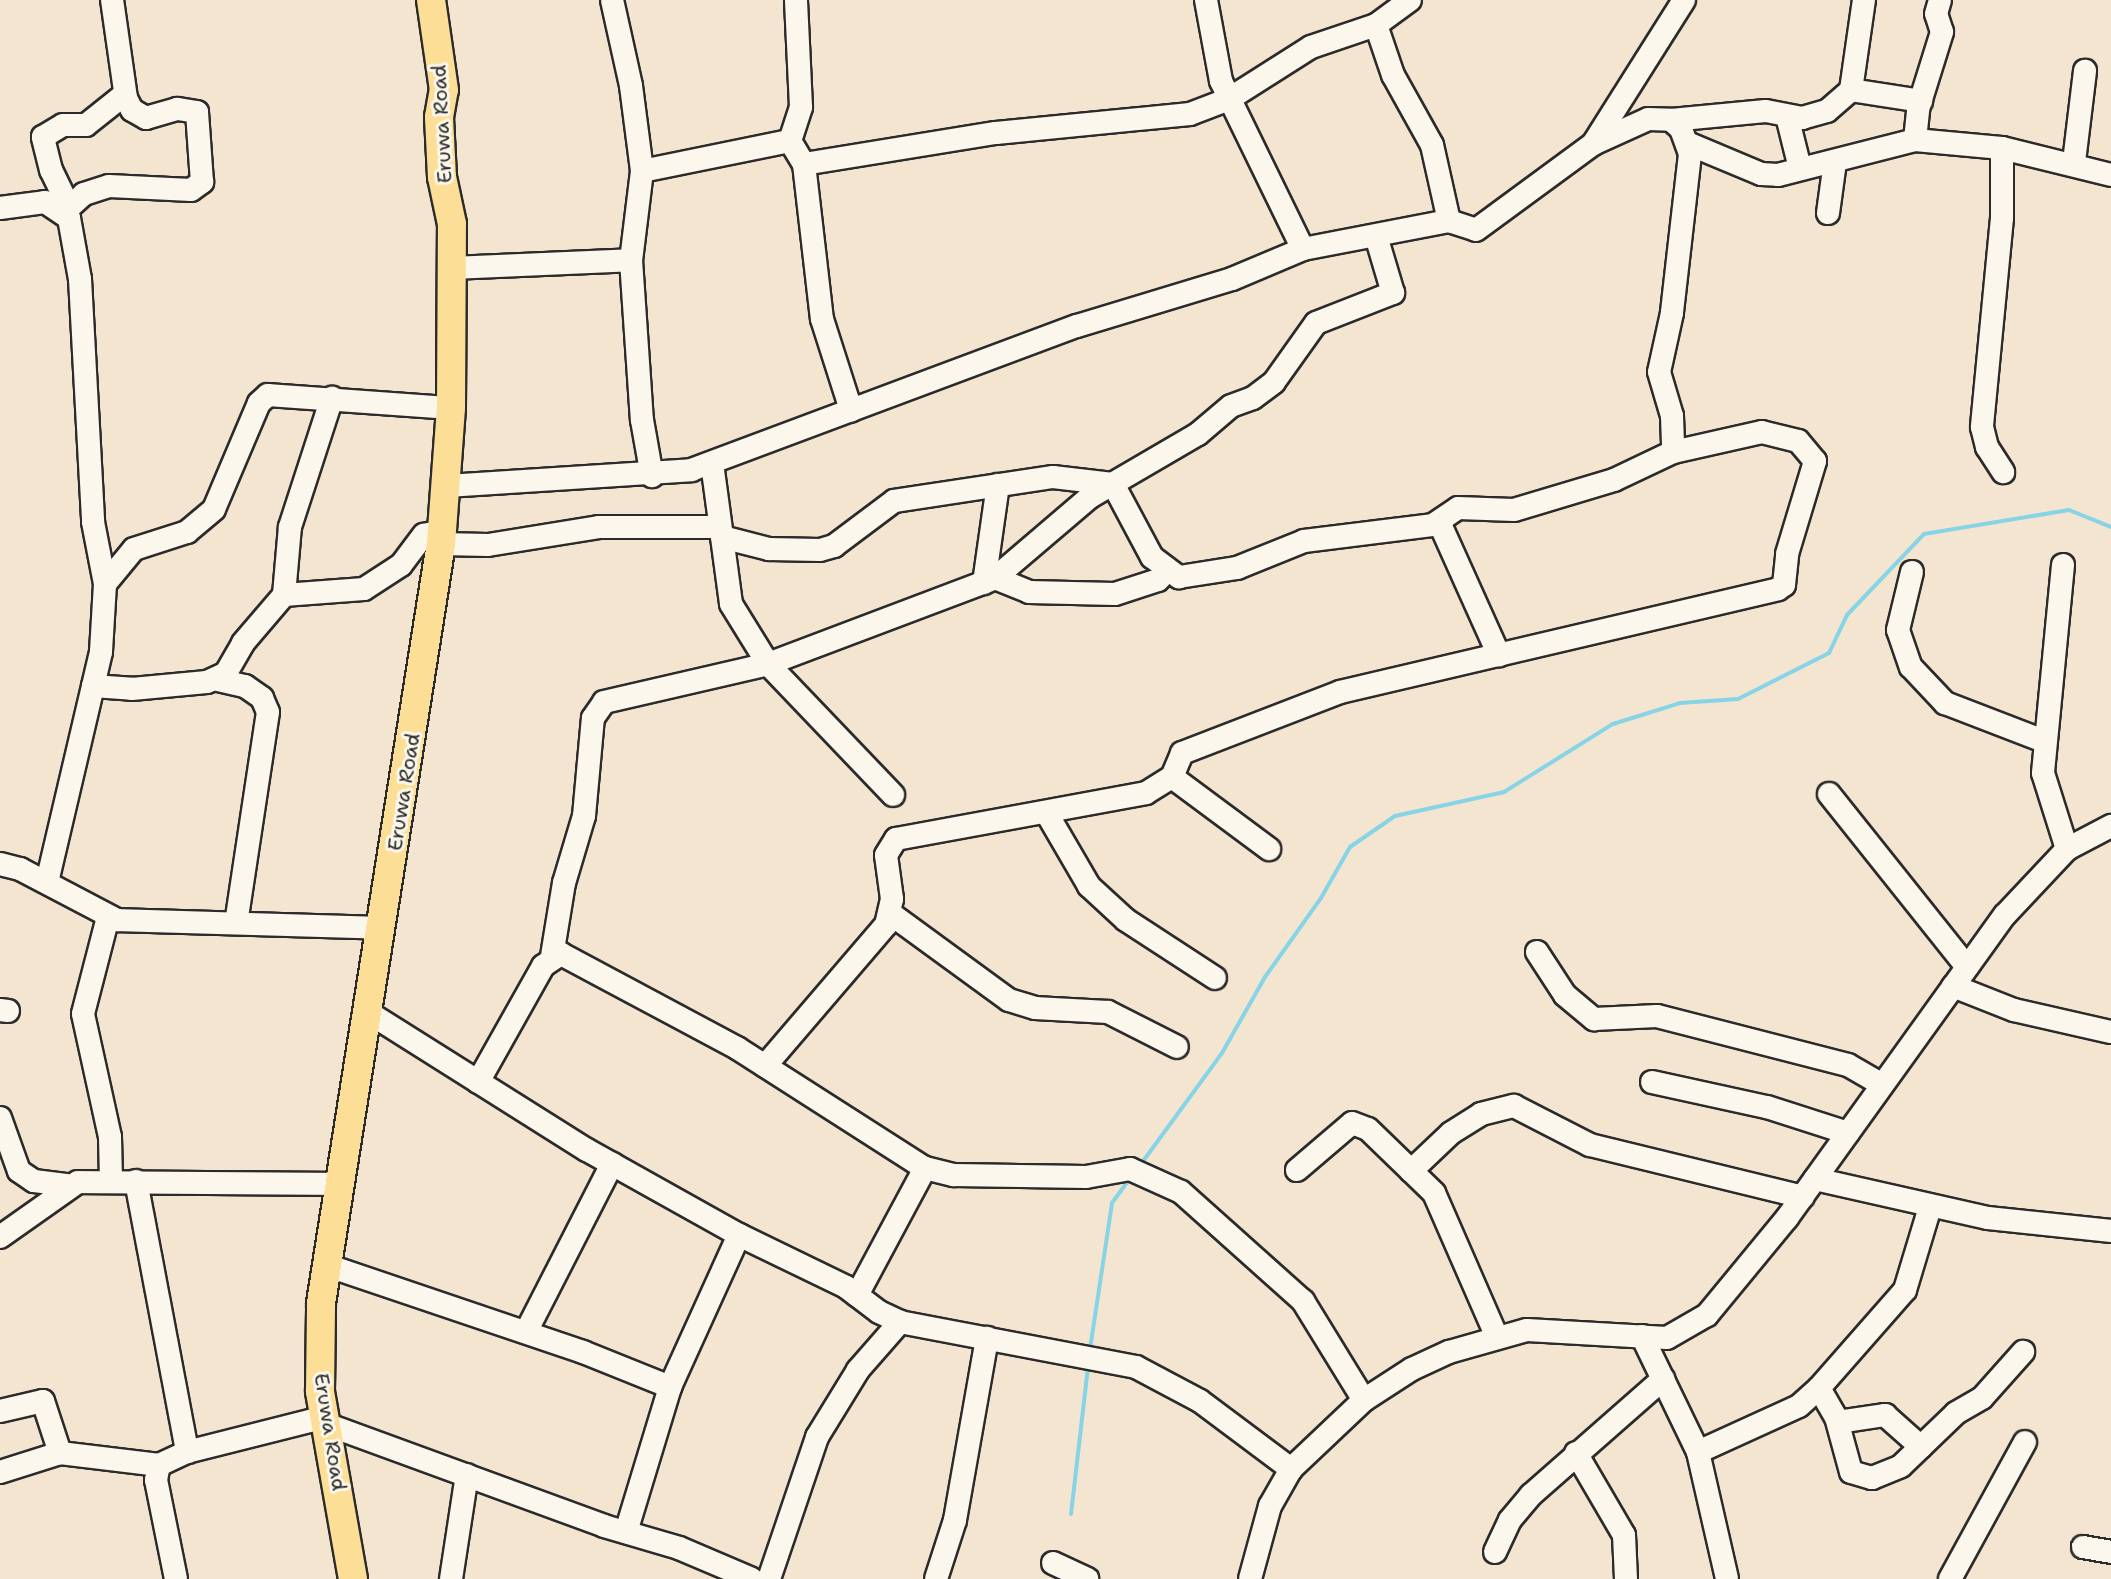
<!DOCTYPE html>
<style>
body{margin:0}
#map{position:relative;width:2111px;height:1579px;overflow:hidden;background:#f4e5d1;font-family:"Shantell Sans",sans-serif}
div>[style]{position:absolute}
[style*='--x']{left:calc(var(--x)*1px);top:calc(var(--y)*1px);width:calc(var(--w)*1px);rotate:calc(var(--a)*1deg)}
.stream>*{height:4px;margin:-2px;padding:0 2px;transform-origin:2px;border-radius:2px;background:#88d4e7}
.roads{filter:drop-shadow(2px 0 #2b2b2b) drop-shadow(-2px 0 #2b2b2b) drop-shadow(0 2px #2b2b2b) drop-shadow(0 -2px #2b2b2b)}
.minor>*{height:22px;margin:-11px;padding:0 11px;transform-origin:11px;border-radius:11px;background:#fbf7ec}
.major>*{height:28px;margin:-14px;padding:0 14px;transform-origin:14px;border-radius:14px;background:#fcde96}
span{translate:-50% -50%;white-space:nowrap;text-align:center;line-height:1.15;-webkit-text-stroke:6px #fbf7ec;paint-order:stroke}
.street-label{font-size:20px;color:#2b2b2b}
</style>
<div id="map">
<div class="stream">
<i style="--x:1141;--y:1164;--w:137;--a:-53.9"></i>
<i style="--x:1222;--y:1053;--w:87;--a:-60.5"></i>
<i style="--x:1265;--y:977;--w:97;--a:-54.7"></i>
<i style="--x:1321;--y:898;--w:59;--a:-60.4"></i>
<i style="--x:1350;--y:847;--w:55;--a:-34.6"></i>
<i style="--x:1395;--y:816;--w:112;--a:-12.4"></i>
<i style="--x:1504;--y:792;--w:128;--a:-32"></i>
<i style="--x:1613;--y:724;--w:70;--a:-17.4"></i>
<i style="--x:1680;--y:703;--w:58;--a:-3.9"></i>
<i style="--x:1738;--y:699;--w:102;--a:-26.8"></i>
<i style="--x:1829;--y:653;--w:42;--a:-64.7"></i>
<i style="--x:1847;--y:615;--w:112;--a:-46.5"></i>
<i style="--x:1924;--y:534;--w:147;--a:-9.4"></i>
<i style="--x:2069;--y:510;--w:45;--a:22"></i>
<i style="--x:1090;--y:1349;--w:148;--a:-81.4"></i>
<i style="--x:1112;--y:1203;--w:32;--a:-54"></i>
<i style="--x:1071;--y:1514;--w:149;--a:-83.4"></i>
</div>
<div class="roads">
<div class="minor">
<i style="--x:612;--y:0;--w:88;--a:77.5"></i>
<i style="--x:631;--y:86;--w:86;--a:82.6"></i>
<i style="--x:642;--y:171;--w:90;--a:97"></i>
<i style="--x:631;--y:260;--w:160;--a:86.1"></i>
<i style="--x:642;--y:420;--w:57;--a:79.9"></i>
<i style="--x:1206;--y:0;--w:82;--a:79.5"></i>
<i style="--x:1221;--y:81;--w:187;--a:64"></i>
<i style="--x:1376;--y:25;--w:53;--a:71.2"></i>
<i style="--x:1393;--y:75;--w:80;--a:60.9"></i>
<i style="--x:1432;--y:145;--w:78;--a:77.4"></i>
<i style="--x:1851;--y:90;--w:71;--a:8.9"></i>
<i style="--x:1787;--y:116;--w:54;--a:76"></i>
<i style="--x:1671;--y:120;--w:95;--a:-5.4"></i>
<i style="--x:1766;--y:111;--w:37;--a:11"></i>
<i style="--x:1802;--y:118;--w:26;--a:-16"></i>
<i style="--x:1827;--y:111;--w:32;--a:-41"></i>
<i style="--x:1851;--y:90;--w:91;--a:-81.8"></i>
<i style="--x:1915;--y:140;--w:31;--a:-84"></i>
<i style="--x:1918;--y:109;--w:81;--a:-72.7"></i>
<i style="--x:1942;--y:32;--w:19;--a:-108"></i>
<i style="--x:1936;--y:14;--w:15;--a:-74"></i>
<i style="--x:790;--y:141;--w:27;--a:59"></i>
<i style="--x:804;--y:164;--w:156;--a:83.4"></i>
<i style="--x:822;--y:319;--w:96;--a:72.3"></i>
<i style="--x:790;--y:141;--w:36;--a:-72"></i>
<i style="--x:801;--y:107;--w:107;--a:-92.7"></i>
<i style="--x:1687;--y:143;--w:80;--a:22.7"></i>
<i style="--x:1761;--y:174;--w:17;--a:3"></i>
<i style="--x:1778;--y:175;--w:141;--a:-14.3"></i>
<i style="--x:1915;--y:140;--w:87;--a:5.3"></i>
<i style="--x:2002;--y:148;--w:112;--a:13.9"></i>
<i style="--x:1593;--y:144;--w:170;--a:-57.7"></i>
<i style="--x:2002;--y:148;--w:70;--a:90"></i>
<i style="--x:2002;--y:218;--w:210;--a:95.5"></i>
<i style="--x:1982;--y:427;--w:21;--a:76"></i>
<i style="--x:1987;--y:447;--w:30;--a:57"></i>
<i style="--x:2074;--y:162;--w:92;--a:-83.1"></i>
<i style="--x:804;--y:164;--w:194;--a:-9.2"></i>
<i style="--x:996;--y:133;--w:195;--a:-5.6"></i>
<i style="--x:1190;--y:114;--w:42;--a:-21"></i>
<i style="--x:1229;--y:99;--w:97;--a:-32.4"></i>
<i style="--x:1311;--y:47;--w:69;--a:-18.7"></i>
<i style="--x:1376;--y:25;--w:42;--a:-36.3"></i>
<i style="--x:642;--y:171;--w:151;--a:-11.5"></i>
<i style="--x:69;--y:207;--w:41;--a:-115.9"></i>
<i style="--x:51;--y:170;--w:34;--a:-104"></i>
<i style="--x:43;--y:137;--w:23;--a:-31"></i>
<i style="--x:63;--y:125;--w:23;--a:0"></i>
<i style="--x:86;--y:125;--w:50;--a:-38.5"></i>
<i style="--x:0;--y:208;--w:45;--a:-7.6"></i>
<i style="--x:45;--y:202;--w:29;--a:34"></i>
<i style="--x:69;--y:218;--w:62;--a:79.8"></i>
<i style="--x:80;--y:279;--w:243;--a:86.9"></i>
<i style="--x:93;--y:522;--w:63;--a:79"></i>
<i style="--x:105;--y:584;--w:68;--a:93.4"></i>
<i style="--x:101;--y:652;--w:236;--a:103.2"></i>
<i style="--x:64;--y:212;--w:27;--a:-42"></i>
<i style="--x:84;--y:194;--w:26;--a:-18"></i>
<i style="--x:109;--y:186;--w:82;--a:2.8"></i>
<i style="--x:191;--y:190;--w:14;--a:-36"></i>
<i style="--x:202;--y:182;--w:70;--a:-94.1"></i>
<i style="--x:197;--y:112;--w:20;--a:-171"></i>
<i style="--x:177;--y:109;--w:32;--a:164"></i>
<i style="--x:146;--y:118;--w:16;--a:-150"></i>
<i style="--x:132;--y:110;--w:13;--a:-117"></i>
<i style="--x:126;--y:98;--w:99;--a:-98.1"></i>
<i style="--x:1828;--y:213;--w:51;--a:-82.2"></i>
<i style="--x:451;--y:268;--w:180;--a:-2.5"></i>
<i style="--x:712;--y:463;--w:142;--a:82.3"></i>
<i style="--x:731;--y:604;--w:70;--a:58.3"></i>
<i style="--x:768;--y:664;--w:243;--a:-20.7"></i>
<i style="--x:995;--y:578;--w:125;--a:-40.5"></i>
<i style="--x:1090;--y:497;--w:125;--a:-30.3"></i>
<i style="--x:1198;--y:434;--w:43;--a:-40.3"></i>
<i style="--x:1231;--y:406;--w:23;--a:-20"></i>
<i style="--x:1253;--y:398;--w:26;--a:-37"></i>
<i style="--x:1274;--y:382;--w:72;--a:-54.6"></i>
<i style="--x:1316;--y:323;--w:83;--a:-21.3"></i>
<i style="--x:1393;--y:293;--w:59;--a:-106.6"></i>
<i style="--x:446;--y:486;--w:246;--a:-3.7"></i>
<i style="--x:691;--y:470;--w:412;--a:-20.5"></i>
<i style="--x:1077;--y:326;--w:162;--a:-16.9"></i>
<i style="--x:1232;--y:279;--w:77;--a:-22.9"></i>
<i style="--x:1303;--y:249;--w:149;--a:-10.9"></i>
<i style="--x:1449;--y:221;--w:28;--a:18"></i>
<i style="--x:1476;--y:230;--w:145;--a:-36.3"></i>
<i style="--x:1593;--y:144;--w:60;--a:-24.4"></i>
<i style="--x:1648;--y:119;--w:23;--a:2"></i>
<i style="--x:1671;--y:120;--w:13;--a:42"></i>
<i style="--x:1681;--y:129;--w:27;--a:70"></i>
<i style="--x:1690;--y:154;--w:160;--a:96.5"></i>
<i style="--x:1672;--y:313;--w:60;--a:102.4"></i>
<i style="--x:1659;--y:372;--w:46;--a:73.5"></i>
<i style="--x:1672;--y:416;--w:36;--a:88"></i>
<i style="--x:722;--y:537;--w:49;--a:14.3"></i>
<i style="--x:769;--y:549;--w:51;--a:1.1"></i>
<i style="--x:820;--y:550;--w:15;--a:-16"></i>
<i style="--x:834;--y:546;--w:75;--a:-36.9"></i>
<i style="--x:894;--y:501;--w:161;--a:-8.6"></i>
<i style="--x:1053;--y:477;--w:60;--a:6.7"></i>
<i style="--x:1113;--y:484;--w:83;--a:61.9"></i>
<i style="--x:1152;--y:557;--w:34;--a:37"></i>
<i style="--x:1179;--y:577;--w:59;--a:-8.8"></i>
<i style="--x:1237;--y:568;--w:72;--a:-21.9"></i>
<i style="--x:1304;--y:541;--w:137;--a:-7.1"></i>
<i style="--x:1440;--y:524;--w:144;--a:65.8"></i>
<i style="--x:441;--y:544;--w:47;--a:1.2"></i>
<i style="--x:488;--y:545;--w:112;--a:-9.2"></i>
<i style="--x:599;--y:527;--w:121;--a:0"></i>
<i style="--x:2063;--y:565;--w:209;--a:95.5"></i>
<i style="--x:2043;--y:773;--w:80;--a:72.5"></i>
<i style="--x:1912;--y:572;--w:60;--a:103.6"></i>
<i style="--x:1898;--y:630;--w:39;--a:71"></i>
<i style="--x:1911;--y:667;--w:50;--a:46.6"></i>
<i style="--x:1945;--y:703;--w:106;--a:21"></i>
<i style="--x:995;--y:578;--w:37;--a:22"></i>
<i style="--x:1029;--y:592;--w:86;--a:1.3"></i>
<i style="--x:1115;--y:594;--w:45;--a:-18"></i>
<i style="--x:1158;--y:580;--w:13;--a:-45"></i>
<i style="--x:984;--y:583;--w:99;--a:-81.9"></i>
<i style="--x:105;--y:584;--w:45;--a:-50.4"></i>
<i style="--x:134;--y:549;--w:56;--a:-17.8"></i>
<i style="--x:187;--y:532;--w:35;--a:-40"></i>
<i style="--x:214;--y:509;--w:115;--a:-67"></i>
<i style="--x:259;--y:403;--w:12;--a:-42"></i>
<i style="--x:268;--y:395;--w:183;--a:4.1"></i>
<i style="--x:284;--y:595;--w:80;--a:-4.3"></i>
<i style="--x:364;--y:589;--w:44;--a:-33"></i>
<i style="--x:401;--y:565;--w:38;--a:-53"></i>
<i style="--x:424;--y:535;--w:18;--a:-13"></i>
<i style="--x:218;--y:680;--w:28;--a:13"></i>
<i style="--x:245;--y:686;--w:21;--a:35"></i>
<i style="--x:262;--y:698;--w:15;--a:67"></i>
<i style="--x:268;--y:712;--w:213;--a:98.6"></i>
<i style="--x:93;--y:686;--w:39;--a:4"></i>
<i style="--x:132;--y:689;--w:75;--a:-5.3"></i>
<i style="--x:207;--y:682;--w:21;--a:-25"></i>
<i style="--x:226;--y:673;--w:34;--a:-60"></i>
<i style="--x:243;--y:643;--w:63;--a:-49.5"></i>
<i style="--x:284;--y:595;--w:68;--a:-85"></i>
<i style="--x:290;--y:527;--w:136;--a:-72"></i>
<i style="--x:1172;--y:777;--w:121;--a:36.6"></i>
<i style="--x:1829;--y:794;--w:221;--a:51.4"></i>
<i style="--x:1046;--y:812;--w:86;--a:59.8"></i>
<i style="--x:1089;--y:886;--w:50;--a:42.6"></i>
<i style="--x:1126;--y:920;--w:106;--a:33.1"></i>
<i style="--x:0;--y:864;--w:21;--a:14"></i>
<i style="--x:20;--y:869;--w:110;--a:27.7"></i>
<i style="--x:117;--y:920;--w:263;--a:1.7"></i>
<i style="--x:891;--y:914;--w:146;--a:36.1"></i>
<i style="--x:1009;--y:1000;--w:27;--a:17"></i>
<i style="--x:1035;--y:1008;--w:73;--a:3.1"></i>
<i style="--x:1108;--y:1012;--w:77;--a:26.9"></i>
<i style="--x:108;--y:917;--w:100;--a:104.5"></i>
<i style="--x:83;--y:1014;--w:126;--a:77.6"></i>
<i style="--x:110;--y:1137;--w:44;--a:88.7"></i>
<i style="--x:1537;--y:952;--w:51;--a:56.9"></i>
<i style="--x:1565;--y:995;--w:38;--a:40"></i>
<i style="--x:1594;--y:1019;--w:63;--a:-2.7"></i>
<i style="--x:1657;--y:1016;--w:197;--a:14.4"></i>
<i style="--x:1848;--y:1065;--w:39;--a:30"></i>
<i style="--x:552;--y:956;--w:74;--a:-80.7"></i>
<i style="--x:564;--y:883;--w:70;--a:-73.4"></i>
<i style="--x:584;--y:816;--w:98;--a:-84.8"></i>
<i style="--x:593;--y:718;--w:19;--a:-55"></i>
<i style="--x:604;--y:702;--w:168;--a:-13"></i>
<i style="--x:768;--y:664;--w:181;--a:46.3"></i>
<i style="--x:1953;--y:986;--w:66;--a:21.5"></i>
<i style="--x:2014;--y:1010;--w:99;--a:12.8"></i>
<i style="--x:0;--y:1010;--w:8;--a:7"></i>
<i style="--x:366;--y:1011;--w:261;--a:32.2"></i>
<i style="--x:587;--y:1150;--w:174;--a:29.2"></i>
<i style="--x:739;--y:1235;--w:119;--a:25.9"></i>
<i style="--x:846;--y:1287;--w:41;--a:37.1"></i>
<i style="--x:879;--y:1312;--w:23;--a:25"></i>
<i style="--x:900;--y:1322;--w:240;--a:10.8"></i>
<i style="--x:1136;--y:1367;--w:72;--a:28"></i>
<i style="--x:1200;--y:1401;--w:114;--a:36.8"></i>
<i style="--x:765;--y:1066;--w:186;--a:-49.4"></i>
<i style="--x:886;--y:925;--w:27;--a:-77"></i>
<i style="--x:892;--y:899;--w:44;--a:-97.8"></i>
<i style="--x:886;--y:855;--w:19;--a:-58"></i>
<i style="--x:896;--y:839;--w:254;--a:-10.4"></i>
<i style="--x:1146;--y:793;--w:31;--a:-32"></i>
<i style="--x:1172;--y:777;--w:26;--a:-67"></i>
<i style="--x:1182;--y:753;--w:169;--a:-21.1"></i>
<i style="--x:1340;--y:692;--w:450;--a:-13.2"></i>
<i style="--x:1778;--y:589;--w:7;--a:-34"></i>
<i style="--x:1784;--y:585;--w:31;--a:-84"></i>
<i style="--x:1787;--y:554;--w:97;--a:-73.2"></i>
<i style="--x:1815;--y:461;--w:26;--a:-130"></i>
<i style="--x:1798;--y:441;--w:37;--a:-166"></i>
<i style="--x:1762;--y:432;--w:91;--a:167.3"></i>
<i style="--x:1673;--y:452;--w:65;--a:154.6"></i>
<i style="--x:1614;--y:480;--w:104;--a:163.3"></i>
<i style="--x:1514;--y:510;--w:56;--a:-178"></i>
<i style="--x:1458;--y:508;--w:30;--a:146"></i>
<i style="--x:478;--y:1082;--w:133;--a:-60.7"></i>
<i style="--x:543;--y:966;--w:22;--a:-34"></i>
<i style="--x:561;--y:954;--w:200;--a:28.1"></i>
<i style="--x:737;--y:1048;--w:223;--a:32.6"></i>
<i style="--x:925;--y:1168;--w:30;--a:14"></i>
<i style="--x:954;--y:1175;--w:132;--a:0.9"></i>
<i style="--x:1086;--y:1177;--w:45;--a:-10.3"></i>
<i style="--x:1130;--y:1169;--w:56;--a:24.3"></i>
<i style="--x:1181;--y:1192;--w:164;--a:41.8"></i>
<i style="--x:1303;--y:1301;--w:116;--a:58.4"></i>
<i style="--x:1652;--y:1082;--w:118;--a:12.3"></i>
<i style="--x:1767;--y:1107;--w:85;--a:17.8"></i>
<i style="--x:0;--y:1118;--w:56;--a:70.3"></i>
<i style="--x:19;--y:1171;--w:18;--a:34"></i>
<i style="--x:34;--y:1181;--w:38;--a:7"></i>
<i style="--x:1297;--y:1170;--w:72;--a:-40.5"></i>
<i style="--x:1352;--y:1123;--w:17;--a:21"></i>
<i style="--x:1368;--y:1129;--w:92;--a:44.1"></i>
<i style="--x:1434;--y:1193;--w:157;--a:66.4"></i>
<i style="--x:1411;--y:1171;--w:55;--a:-43.5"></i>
<i style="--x:1451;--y:1133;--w:36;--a:-32"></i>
<i style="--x:1481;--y:1114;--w:34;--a:-14"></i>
<i style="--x:1514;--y:1106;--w:85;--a:27.2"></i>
<i style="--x:1590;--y:1145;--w:219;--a:13.7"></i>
<i style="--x:1815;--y:1179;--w:177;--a:12.7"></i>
<i style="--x:1988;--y:1218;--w:124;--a:6"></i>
<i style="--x:136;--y:1181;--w:276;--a:79.3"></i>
<i style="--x:0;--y:1237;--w:95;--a:-35.2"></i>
<i style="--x:78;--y:1182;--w:258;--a:0.4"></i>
<i style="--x:326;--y:1265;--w:271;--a:18.7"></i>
<i style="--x:583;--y:1352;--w:94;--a:21.9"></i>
<i style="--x:857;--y:1295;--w:144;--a:-61.8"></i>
<i style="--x:526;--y:1332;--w:189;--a:-62.9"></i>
<i style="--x:1642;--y:1336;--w:129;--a:64.2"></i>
<i style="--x:1698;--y:1452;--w:130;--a:77.1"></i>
<i style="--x:1819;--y:1388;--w:34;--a:60"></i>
<i style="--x:1836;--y:1417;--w:57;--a:74.7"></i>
<i style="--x:1851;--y:1472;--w:22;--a:16"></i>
<i style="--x:1872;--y:1478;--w:31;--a:-22"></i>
<i style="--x:1901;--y:1466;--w:76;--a:-43.9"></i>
<i style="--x:1956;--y:1413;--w:30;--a:-30"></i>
<i style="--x:1982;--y:1398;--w:62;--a:-48.3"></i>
<i style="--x:0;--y:1411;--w:44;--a:-13.1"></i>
<i style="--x:43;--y:1401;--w:55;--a:71.9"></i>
<i style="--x:1838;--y:1422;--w:48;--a:-8.5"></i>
<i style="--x:1885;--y:1415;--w:48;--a:41.6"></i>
<i style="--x:326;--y:1424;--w:296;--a:20.1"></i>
<i style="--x:604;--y:1526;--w:78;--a:16.3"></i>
<i style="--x:679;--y:1548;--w:79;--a:23"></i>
<i style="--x:1698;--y:1452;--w:111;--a:-24.5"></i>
<i style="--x:1799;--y:1406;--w:27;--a:-42"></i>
<i style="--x:1819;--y:1388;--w:130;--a:-48.7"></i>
<i style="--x:1905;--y:1290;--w:87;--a:-73.2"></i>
<i style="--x:1576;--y:1453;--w:95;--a:59.7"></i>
<i style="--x:1624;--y:1535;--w:44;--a:87.4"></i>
<i style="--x:0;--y:1472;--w:63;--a:-17.6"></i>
<i style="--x:60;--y:1453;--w:100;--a:6.9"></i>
<i style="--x:626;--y:1532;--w:152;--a:-73.1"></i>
<i style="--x:670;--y:1387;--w:167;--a:-65.6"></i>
<i style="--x:2083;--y:1547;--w:28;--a:10"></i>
<i style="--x:1495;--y:1552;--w:35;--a:-65"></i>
<i style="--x:1510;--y:1520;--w:33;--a:-50"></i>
<i style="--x:1531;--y:1495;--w:176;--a:-41.3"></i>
<i style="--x:1053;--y:1563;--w:38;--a:25"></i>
<i style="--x:176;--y:1579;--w:101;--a:-101.4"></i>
<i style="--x:156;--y:1480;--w:15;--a:-79"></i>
<i style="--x:159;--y:1465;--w:31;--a:-25"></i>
<i style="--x:187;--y:1452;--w:142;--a:-14.2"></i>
<i style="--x:451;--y:1579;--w:105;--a:-81.3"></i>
<i style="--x:769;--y:1579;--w:150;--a:-71.3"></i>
<i style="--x:817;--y:1437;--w:79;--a:-58.5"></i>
<i style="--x:858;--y:1370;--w:64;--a:-48.8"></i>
<i style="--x:936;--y:1579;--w:62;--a:-72.1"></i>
<i style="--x:955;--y:1520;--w:185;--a:-80"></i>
<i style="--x:1250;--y:1579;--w:76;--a:-74.7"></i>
<i style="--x:1270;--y:1506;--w:43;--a:-60.4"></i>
<i style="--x:1291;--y:1469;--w:100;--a:-43.4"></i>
<i style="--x:1364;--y:1400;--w:57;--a:-32.9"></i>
<i style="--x:1412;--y:1369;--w:41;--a:-24.7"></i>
<i style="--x:1449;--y:1352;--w:81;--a:-15.8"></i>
<i style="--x:1527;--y:1330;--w:140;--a:3.3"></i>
<i style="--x:1667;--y:1338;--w:46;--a:-29.9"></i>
<i style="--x:1707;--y:1315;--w:126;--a:-50.5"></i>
<i style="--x:1787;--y:1218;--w:373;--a:-54.3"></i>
<i style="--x:2005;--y:915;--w:91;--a:-46.8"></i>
<i style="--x:2067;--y:849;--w:50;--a:-27.6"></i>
<i style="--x:1950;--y:1579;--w:156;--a:-61.3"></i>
</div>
<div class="major">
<i style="--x:353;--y:1579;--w:191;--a:-100"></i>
<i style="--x:320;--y:1391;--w:88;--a:-89.3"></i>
<i style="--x:321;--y:1303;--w:768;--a:-81.02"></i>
<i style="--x:441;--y:544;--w:136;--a:-85.8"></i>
<i style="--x:451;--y:408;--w:184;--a:-89.7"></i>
<i style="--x:452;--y:224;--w:48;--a:-102"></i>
<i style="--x:442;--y:177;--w:60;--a:-92.9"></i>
<i style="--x:439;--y:117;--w:27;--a:-80"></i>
<i style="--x:444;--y:90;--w:91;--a:-98.2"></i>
</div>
</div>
<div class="street-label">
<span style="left:442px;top:124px;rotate:-93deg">Eruwa Road</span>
<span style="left:404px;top:792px;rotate:-81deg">Eruwa Road</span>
<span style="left:330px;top:1432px;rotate:81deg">Eruwa Road</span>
</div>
</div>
